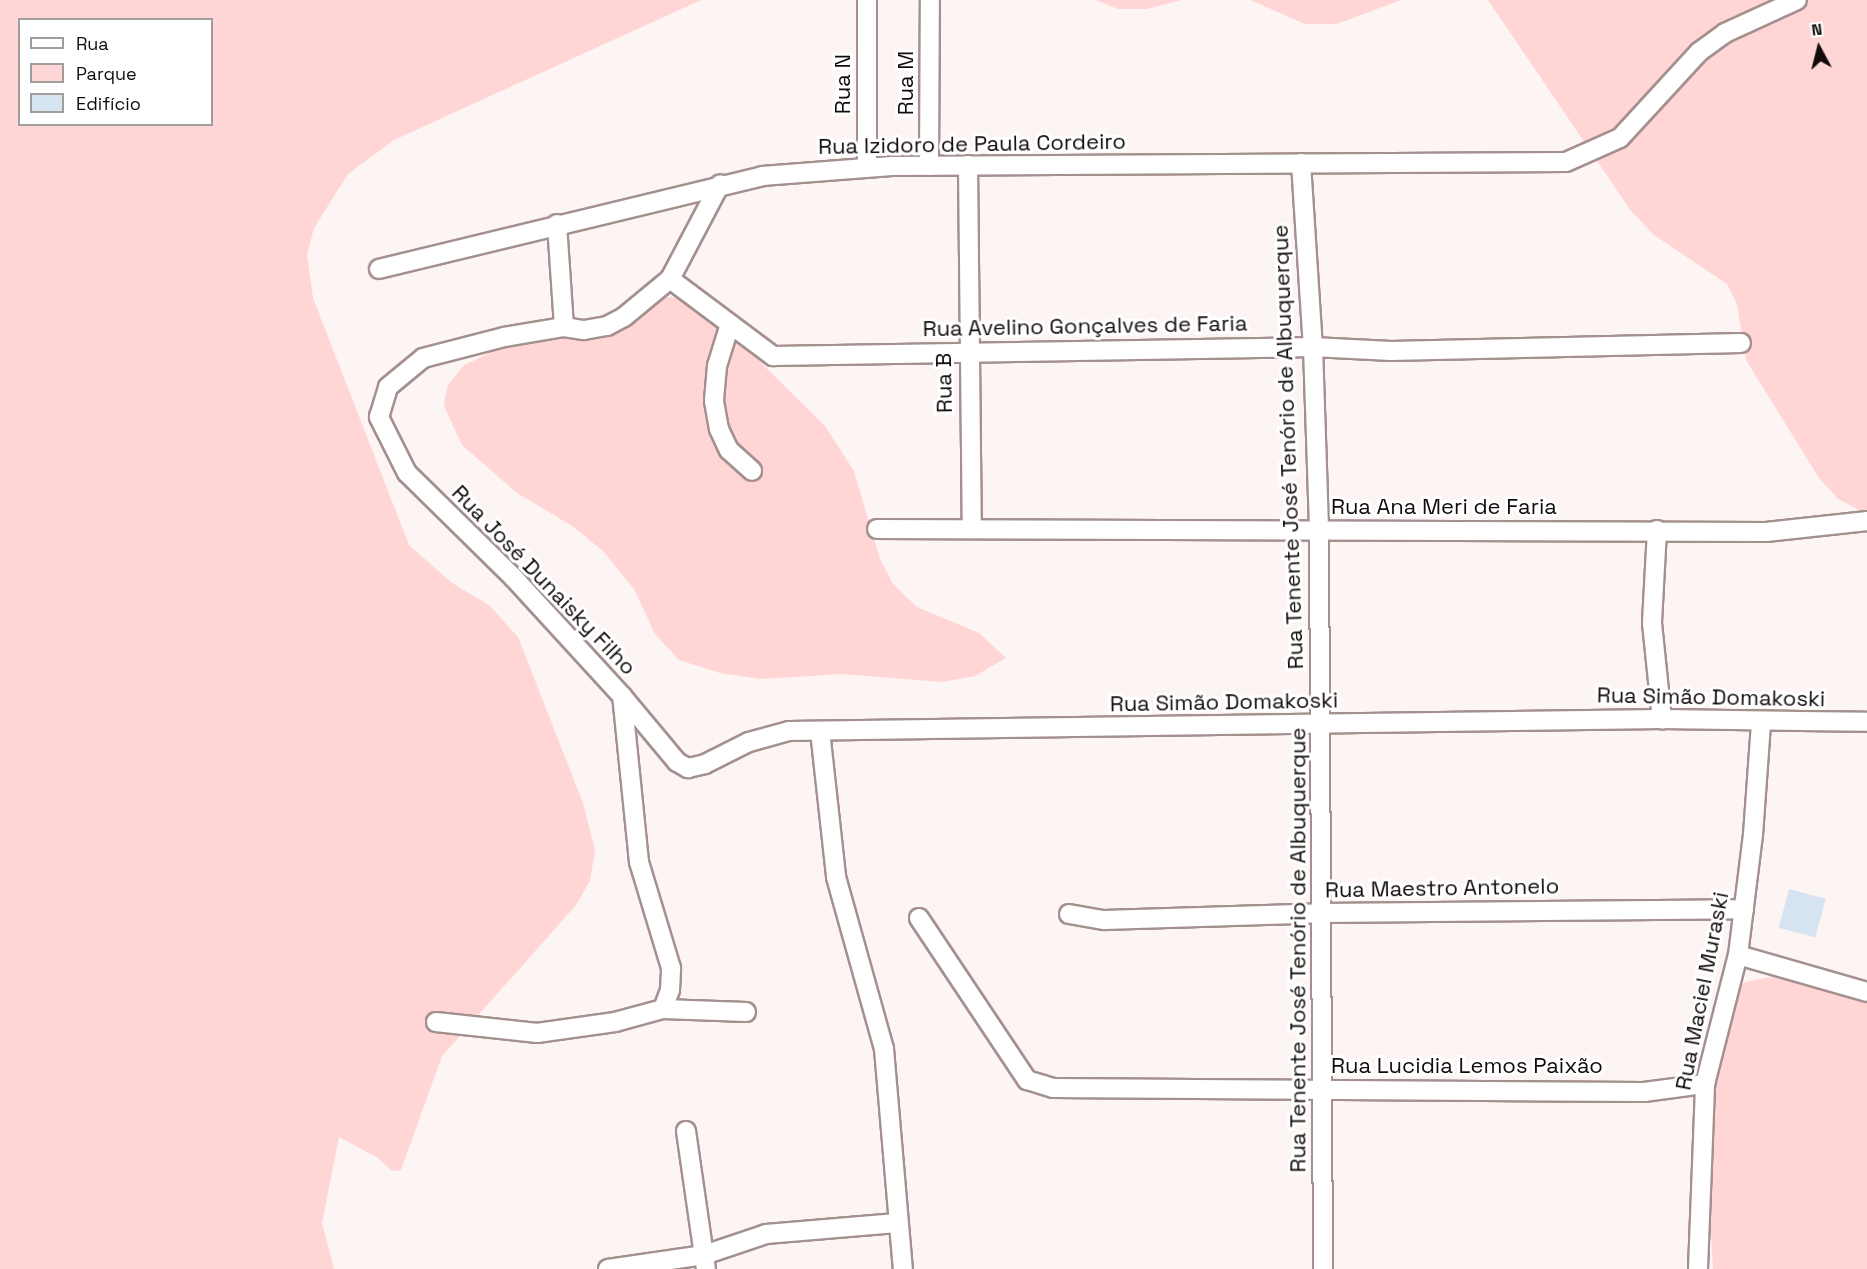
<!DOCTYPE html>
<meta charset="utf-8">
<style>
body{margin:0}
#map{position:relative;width:1867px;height:1269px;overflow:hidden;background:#fdf4f4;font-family:"Space Grotesk",sans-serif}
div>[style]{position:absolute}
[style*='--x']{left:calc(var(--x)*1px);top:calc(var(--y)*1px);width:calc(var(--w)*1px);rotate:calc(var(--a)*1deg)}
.green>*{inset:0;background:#ffd6d5}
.building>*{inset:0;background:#d6e4f1;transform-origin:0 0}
.roads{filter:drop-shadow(2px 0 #a3908f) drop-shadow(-2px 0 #a3908f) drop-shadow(0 2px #a3908f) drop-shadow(0 -2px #a3908f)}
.minor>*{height:18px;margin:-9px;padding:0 9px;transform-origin:9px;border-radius:9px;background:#fff}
span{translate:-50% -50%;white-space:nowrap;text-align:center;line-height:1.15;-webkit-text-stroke:6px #fff;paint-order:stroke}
.street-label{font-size:22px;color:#120b0b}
.legend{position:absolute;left:18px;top:18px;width:195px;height:108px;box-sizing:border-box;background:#fff;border:2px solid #a09d9d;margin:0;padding:8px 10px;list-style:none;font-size:18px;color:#120b0b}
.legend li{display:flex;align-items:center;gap:12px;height:30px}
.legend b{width:30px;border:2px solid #a09d9d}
.north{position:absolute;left:1789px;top:18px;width:60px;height:60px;-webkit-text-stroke:4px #fff;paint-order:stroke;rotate:353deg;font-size:16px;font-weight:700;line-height:24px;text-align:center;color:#120b0b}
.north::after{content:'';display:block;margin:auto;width:21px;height:27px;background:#120b0b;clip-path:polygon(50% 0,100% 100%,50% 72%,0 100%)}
</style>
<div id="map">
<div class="green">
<i style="clip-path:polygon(evenodd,0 0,701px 0,394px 140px,348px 174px,314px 228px,307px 255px,313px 298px,409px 545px,452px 583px,489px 605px,518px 637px,583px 803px,595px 850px,590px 881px,576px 905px,442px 1056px,401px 1170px,392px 1171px,378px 1158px,339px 1137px,322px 1223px,334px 1269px,0 1269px,0 0,20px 20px,212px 20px,212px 124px,20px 124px,20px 20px)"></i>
<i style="clip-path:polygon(1096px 0,1181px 0,1147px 9px,1118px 9px)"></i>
<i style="clip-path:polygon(1250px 0,1401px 0,1337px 24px,1305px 24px)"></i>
<i style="clip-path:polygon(1488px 0,1867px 0,1867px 514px,1838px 499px,1819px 478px,1746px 360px,1737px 304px,1727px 284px,1654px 235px,1631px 211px)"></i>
<i style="clip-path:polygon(668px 297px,688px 299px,728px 330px,825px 426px,854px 471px,880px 559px,893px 584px,917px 607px,979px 633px,1006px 658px,975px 676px,942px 682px,841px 674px,760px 679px,720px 673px,679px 660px,655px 634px,634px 589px,603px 551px,572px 526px,517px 493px,462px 445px,444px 406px,447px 387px,463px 366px,530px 333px,613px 318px)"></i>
<i style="clip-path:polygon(1771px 977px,1867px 999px,1867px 1269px,1713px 1269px,1706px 1144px,1724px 1005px,1745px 982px)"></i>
</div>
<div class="building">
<i style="left:1789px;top:889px;width:38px;height:40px;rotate:15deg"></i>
</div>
<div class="roads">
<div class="minor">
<i style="--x:867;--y:0;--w:167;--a:90"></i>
<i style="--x:1301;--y:163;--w:184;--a:86.3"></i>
<i style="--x:1313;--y:347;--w:185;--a:88.1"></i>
<i style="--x:1319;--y:532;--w:737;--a:89.69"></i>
<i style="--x:968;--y:165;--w:364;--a:89.4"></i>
<i style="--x:929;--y:166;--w:166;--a:-89.7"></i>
<i style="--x:557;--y:224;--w:103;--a:86.1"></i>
<i style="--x:379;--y:269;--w:394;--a:-13.6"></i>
<i style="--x:762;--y:176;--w:130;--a:-4.4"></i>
<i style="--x:892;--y:166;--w:674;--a:-0.34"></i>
<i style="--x:1566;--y:162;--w:59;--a:-24"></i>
<i style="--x:1620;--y:138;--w:117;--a:-47.4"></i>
<i style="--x:1699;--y:52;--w:32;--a:-36"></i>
<i style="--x:1725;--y:33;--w:79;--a:-24.6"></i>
<i style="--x:670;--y:279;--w:129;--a:36.8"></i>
<i style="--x:773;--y:356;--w:540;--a:-0.95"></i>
<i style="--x:1313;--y:347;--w:78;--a:2.9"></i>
<i style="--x:1391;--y:351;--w:350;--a:-1.3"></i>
<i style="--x:730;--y:324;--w:44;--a:107.2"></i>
<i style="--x:717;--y:366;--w:35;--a:95"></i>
<i style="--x:714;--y:401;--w:28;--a:80"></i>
<i style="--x:719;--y:429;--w:23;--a:65"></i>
<i style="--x:729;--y:450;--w:31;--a:42"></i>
<i style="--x:877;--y:529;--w:889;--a:0.19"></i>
<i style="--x:1766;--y:532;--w:102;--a:-6.2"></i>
<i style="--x:1657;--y:530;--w:93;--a:93.1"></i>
<i style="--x:1652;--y:623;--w:97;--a:84.1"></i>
<i style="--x:622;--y:696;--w:86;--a:50.2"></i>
<i style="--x:677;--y:762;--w:13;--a:29"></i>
<i style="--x:688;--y:768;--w:17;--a:-13"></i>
<i style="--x:705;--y:764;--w:49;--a:-26.6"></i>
<i style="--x:749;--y:742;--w:41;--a:-15.4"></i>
<i style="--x:789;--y:731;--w:873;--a:-0.79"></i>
<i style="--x:1662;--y:719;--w:205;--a:0.8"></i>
<i style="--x:820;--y:731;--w:147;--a:83.7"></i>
<i style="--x:836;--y:877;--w:179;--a:74.4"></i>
<i style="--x:884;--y:1049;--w:221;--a:85.1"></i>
<i style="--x:1069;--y:914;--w:36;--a:10"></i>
<i style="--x:1104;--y:920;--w:218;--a:-1.8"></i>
<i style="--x:1322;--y:913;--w:422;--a:-0.5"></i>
<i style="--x:919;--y:918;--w:195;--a:56.3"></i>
<i style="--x:1027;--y:1080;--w:27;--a:17"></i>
<i style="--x:1053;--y:1088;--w:591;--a:0.39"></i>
<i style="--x:1644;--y:1092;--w:62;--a:-7.5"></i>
<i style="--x:1738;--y:955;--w:134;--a:16"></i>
<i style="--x:663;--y:1009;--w:20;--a:-70"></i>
<i style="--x:670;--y:990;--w:22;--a:-87"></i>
<i style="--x:671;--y:968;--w:111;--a:-106.8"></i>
<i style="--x:639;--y:862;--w:167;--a:-95.8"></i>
<i style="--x:622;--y:696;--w:160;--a:-132.5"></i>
<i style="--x:514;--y:578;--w:150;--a:-135.5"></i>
<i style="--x:407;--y:473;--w:63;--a:-116.6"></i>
<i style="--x:379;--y:417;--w:31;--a:-73"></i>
<i style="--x:388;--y:387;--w:45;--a:-39.6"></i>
<i style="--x:423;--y:358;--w:84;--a:-14.5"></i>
<i style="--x:504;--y:337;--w:61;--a:-9.5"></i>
<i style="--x:564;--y:327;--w:20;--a:9"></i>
<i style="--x:584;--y:330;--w:23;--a:-10"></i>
<i style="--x:607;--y:326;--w:19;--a:-28"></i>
<i style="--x:624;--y:317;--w:60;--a:-39.6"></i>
<i style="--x:670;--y:279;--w:107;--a:-62.2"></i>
<i style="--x:436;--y:1022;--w:102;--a:6.2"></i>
<i style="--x:537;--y:1033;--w:79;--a:-8"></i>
<i style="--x:615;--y:1022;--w:50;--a:-15.2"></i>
<i style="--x:663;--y:1009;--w:83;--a:2.1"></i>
<i style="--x:686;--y:1131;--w:139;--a:81.8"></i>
<i style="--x:608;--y:1269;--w:97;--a:-8.3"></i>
<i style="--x:704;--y:1255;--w:65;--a:-18.7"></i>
<i style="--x:766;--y:1234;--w:131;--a:-4.8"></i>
<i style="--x:1698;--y:1269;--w:185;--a:-87.8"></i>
<i style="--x:1705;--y:1084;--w:133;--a:-75.7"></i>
<i style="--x:1738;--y:955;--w:121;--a:-82.9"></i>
<i style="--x:1753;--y:835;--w:112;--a:-85.9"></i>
</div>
</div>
<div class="street-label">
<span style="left:906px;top:83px;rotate:-90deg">Rua M</span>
<span style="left:843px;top:84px;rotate:-90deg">Rua N</span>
<span style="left:972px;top:144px;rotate:-1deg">Rua Izidoro de Paula Cordeiro</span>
<span style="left:1085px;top:326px;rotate:-1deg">Rua Avelino Gonçalves de Faria</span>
<span style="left:944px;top:383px;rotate:-91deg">Rua B</span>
<span style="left:1288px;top:447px;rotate:-92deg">Rua Tenente José Tenório de Albuquerque</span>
<span style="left:1444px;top:507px">Rua Ana Meri de Faria</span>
<span style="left:544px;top:580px;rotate:46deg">Rua José Dunaisky Filho</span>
<span style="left:1711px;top:697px;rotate:1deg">Rua Simão Domakoski</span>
<span style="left:1224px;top:702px;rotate:-1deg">Rua Simão Domakoski</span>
<span style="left:1442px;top:888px;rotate:-1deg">Rua Maestro Antonelo</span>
<span style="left:1298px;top:950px;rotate:-90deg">Rua Tenente José Tenório de Albuquerque</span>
<span style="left:1702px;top:991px;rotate:-79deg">Rua Maciel Muraski</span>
<span style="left:1467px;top:1066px">Rua Lucidia Lemos Paixão</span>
</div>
<ul class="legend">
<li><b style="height:8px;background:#fff"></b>Rua</li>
<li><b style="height:16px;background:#ffd6d5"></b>Parque</li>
<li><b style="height:16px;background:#d6e4f1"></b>Edifício</li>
</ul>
<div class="north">N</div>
</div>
